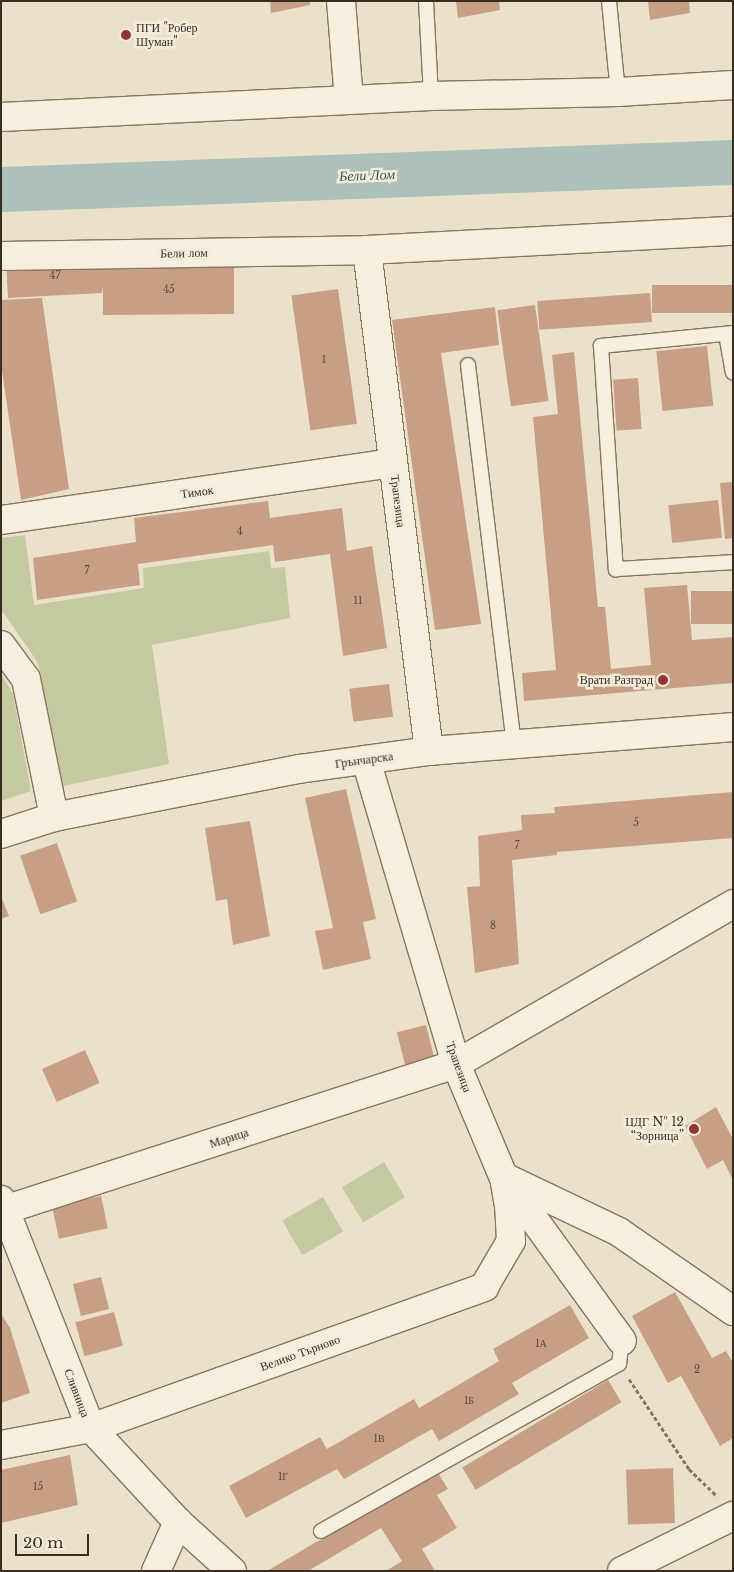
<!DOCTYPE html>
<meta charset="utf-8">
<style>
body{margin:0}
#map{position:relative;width:734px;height:1572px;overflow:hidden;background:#ebe1cb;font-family:"Libre Baskerville",serif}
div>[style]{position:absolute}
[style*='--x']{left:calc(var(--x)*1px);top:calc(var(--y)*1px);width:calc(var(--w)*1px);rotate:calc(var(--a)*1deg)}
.green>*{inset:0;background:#c5c99f;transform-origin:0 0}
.river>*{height:45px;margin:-22.5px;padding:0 22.5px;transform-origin:22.5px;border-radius:22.5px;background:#abc1ba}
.building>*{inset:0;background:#c69f84;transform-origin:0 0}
.path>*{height:3px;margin-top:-1.5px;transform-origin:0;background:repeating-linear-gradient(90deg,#877460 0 4px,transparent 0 6.5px)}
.roads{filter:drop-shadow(1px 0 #877460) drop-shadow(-1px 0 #877460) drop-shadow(0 1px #877460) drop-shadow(0 -1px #877460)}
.service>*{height:14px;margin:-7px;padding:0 7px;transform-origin:7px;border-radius:7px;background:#f7efde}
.minor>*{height:28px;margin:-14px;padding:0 14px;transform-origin:14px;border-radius:14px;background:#f7efde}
.dots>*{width:14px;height:14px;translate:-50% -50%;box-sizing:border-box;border:2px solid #f3ecda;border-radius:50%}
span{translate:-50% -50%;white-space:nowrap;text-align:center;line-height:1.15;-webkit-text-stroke:5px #f3ecda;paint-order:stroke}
.number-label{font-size:10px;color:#5c4a3a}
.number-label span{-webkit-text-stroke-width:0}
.poi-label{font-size:12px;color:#392d22}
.left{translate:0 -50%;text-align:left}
.right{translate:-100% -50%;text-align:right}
.street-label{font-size:12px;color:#392d22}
.water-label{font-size:14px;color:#335755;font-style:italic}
.frame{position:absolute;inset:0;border:2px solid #392d22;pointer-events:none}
.scale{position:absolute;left:15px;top:1534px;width:74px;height:22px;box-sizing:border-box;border:2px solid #392d22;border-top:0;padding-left:6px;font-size:15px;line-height:18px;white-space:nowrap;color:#392d22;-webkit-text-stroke:4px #f3ecda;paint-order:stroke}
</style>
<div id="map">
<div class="green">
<i style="clip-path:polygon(25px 535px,34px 605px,144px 588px,143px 568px,269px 551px,271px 568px,285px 567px,290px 618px,152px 645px,169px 764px,63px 786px,38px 663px,1px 609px,1px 538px)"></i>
<i style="clip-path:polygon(1px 674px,13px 694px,31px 791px,1px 801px)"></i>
<i style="left:384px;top:1162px;width:41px;height:49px;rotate:59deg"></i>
<i style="left:323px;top:1197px;width:40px;height:47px;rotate:60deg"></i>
</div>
<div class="river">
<i style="--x:1;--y:189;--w:732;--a:-2.11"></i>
</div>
<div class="building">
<i style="clip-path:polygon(270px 1px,310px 1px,310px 5px,271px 13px)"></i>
<i style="clip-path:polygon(456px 1px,499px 1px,500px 10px,458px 18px)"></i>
<i style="clip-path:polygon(648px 1px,689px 1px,690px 13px,650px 20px)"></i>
<i style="clip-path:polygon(6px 260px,234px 262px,234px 314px,103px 315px,103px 285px,102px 293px,8px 298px)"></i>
<i style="left:733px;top:285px;width:28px;height:81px;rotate:90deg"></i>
<i style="left:338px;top:289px;width:136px;height:47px;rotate:82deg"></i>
<i style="left:650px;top:293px;width:29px;height:113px;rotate:86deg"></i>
<i style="clip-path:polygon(42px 298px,69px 489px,21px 500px,1px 364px,1px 300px)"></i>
<i style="left:535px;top:305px;width:97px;height:38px;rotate:82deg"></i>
<i style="clip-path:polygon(495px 307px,499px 345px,441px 353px,481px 624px,435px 630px,392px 320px)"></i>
<i style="left:707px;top:346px;width:60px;height:51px;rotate:84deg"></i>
<i style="clip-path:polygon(574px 352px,598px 607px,605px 607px,611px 669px,651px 665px,644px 588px,687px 585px,692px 640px,733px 637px,733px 683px,524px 701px,522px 673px,556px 670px,533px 417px,558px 414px,552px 355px)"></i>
<i style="left:638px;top:378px;width:51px;height:25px;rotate:86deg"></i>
<i style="clip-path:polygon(733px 482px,733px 538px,725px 539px,720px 483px)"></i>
<i style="left:718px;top:500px;width:38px;height:50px;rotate:84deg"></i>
<i style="clip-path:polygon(268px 501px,270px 518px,342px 508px,347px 551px,372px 546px,387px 648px,343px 656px,330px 554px,275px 562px,273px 545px,138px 564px,140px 585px,37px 600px,33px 558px,136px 542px,134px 518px)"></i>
<i style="left:733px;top:591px;width:33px;height:42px;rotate:90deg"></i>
<i style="left:389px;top:684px;width:33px;height:40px;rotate:83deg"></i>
<i style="clip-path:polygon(346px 789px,376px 919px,363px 922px,371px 959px,323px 970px,315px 931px,333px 928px,320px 868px,332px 866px,320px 868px,305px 798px)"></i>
<i style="clip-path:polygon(733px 792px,733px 838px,557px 852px,557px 855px,512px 860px,519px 964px,475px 973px,467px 887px,480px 886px,478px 836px,522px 830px,521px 815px,555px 813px,554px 807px)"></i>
<i style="clip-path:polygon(250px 821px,270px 936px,233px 945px,227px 899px,216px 901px,205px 828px)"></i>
<i style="left:57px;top:843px;width:62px;height:39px;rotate:71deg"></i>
<i style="clip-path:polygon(1px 896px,9px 916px,1px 919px)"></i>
<i style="left:426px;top:1025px;width:34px;height:30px;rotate:76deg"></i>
<i style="left:85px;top:1050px;width:36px;height:47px;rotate:66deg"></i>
<i style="clip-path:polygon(716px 1107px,733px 1139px,733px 1180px,723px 1160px,707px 1169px,685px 1126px)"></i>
<i style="left:101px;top:1196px;width:33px;height:50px;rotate:78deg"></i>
<i style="left:101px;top:1277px;width:33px;height:29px;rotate:76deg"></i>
<i style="clip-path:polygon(675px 1292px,712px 1358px,726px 1351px,733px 1363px,733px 1438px,720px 1446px,681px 1376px,668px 1383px,632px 1316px)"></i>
<i style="clip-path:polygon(570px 1305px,589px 1338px,512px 1383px,519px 1394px,439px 1441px,432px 1429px,344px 1479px,337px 1469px,246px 1518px,229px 1486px,320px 1437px,327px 1449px,414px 1399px,419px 1408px,499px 1361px,493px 1349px)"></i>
<i style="left:114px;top:1312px;width:35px;height:40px;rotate:75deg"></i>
<i style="clip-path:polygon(1px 1314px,10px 1328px,30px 1393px,1px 1403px)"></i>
<i style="left:608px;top:1380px;width:26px;height:170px;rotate:59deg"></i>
<i style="clip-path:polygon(70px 1455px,78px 1505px,1px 1523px,1px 1470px)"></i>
<i style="left:673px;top:1468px;width:55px;height:47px;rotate:88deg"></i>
<i style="clip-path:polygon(437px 1471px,448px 1489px,437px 1495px,457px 1528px,422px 1549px,435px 1571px,386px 1571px,402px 1561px,381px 1528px,308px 1571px,267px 1571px)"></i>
</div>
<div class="path">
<i style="--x:629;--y:1379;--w:108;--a:56.3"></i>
<i style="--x:689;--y:1469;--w:39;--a:44"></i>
</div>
<div class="roads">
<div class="service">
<i style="--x:426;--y:1;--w:95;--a:87"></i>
<i style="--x:609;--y:1;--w:91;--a:84.4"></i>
<i style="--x:733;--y:333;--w:133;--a:174.4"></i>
<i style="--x:601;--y:346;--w:224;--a:86.2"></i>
<i style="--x:616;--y:569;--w:117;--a:-3.4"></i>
<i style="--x:726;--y:334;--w:39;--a:80"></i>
<i style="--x:468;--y:365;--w:381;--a:83.1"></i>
<i style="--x:321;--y:1531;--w:342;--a:-29.3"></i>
<i style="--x:619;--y:1364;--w:23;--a:-83"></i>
</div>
<div class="minor">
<i style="--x:341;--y:1;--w:99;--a:85.4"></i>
<i style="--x:1;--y:117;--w:431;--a:-2.8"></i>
<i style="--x:431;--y:96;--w:187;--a:-1.2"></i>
<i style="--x:618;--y:92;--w:115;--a:-3.5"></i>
<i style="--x:367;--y:250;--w:505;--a:82.95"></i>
<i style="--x:1;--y:256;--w:366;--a:-0.9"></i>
<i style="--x:367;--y:250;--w:366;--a:-3"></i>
<i style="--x:1;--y:520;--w:396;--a:-8.3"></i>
<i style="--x:1;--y:645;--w:42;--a:53.7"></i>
<i style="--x:26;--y:679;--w:141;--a:78.5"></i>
<i style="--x:366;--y:760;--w:317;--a:73.5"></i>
<i style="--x:456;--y:1064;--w:124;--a:67.2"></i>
<i style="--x:504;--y:1178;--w:201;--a:54.1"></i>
<i style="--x:1;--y:834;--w:56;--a:-17.8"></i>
<i style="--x:54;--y:817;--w:250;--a:-11.1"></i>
<i style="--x:299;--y:769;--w:131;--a:-7.9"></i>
<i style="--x:429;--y:751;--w:305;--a:-4.5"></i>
<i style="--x:508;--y:1179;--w:123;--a:25.5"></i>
<i style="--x:619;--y:1232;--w:139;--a:34.7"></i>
<i style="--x:1;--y:1200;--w:245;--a:68.5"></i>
<i style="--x:91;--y:1428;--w:128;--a:47.2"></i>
<i style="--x:178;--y:1522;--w:73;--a:42.2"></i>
<i style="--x:1;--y:1211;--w:478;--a:-17.9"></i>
<i style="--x:456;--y:1064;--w:320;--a:-30"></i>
<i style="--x:1;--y:1445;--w:92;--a:-10.7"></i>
<i style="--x:91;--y:1428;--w:418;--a:-19.7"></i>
<i style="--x:484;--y:1287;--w:53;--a:-59.6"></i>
<i style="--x:511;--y:1241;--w:35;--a:-93"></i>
<i style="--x:509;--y:1206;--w:23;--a:-100"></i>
<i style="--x:156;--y:1571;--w:54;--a:-65.8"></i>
<i style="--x:622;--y:1571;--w:124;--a:-26.4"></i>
</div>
</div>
<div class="dots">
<i style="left:126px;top:35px;background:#913537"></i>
<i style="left:663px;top:680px;background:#913537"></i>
<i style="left:694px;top:1129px;background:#913537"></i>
</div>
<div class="number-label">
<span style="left:55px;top:276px">47</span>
<span style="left:169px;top:290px">45</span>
<span style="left:324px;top:360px">1</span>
<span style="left:240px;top:532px">4</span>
<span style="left:87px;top:571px">7</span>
<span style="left:358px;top:601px">11</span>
<span style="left:636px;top:823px">5</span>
<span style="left:517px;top:846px">7</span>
<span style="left:493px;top:926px">8</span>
<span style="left:541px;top:1344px">1А</span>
<span style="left:697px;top:1370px">2</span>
<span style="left:469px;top:1401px">1Б</span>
<span style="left:379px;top:1439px">1В</span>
<span style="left:283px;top:1477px">1Г</span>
<span style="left:38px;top:1487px">15</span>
</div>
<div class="poi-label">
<span class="left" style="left:136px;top:35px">ПГИ "Робер<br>Шуман"</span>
<span class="right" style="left:653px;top:680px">Врати Разград</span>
<span class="right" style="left:684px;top:1129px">ЦДГ № 12<br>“Зорница”</span>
</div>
<div class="street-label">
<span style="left:184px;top:253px;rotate:-1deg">Бели лом</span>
<span style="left:197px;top:492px;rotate:-8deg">Тимок</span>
<span style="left:398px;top:501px;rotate:83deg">Трапезица</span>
<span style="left:364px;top:760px;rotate:-8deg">Грънчарска</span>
<span style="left:459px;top:1067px;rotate:70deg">Трапезица</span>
<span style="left:229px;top:1138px;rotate:-18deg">Марица</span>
<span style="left:300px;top:1353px;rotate:-20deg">Велико Търново</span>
<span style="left:77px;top:1393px;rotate:69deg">Сливница</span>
</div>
<div class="water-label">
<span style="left:367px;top:175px;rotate:-2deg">Бели Лом</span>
</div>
<div class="frame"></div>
<div class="scale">20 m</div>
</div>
